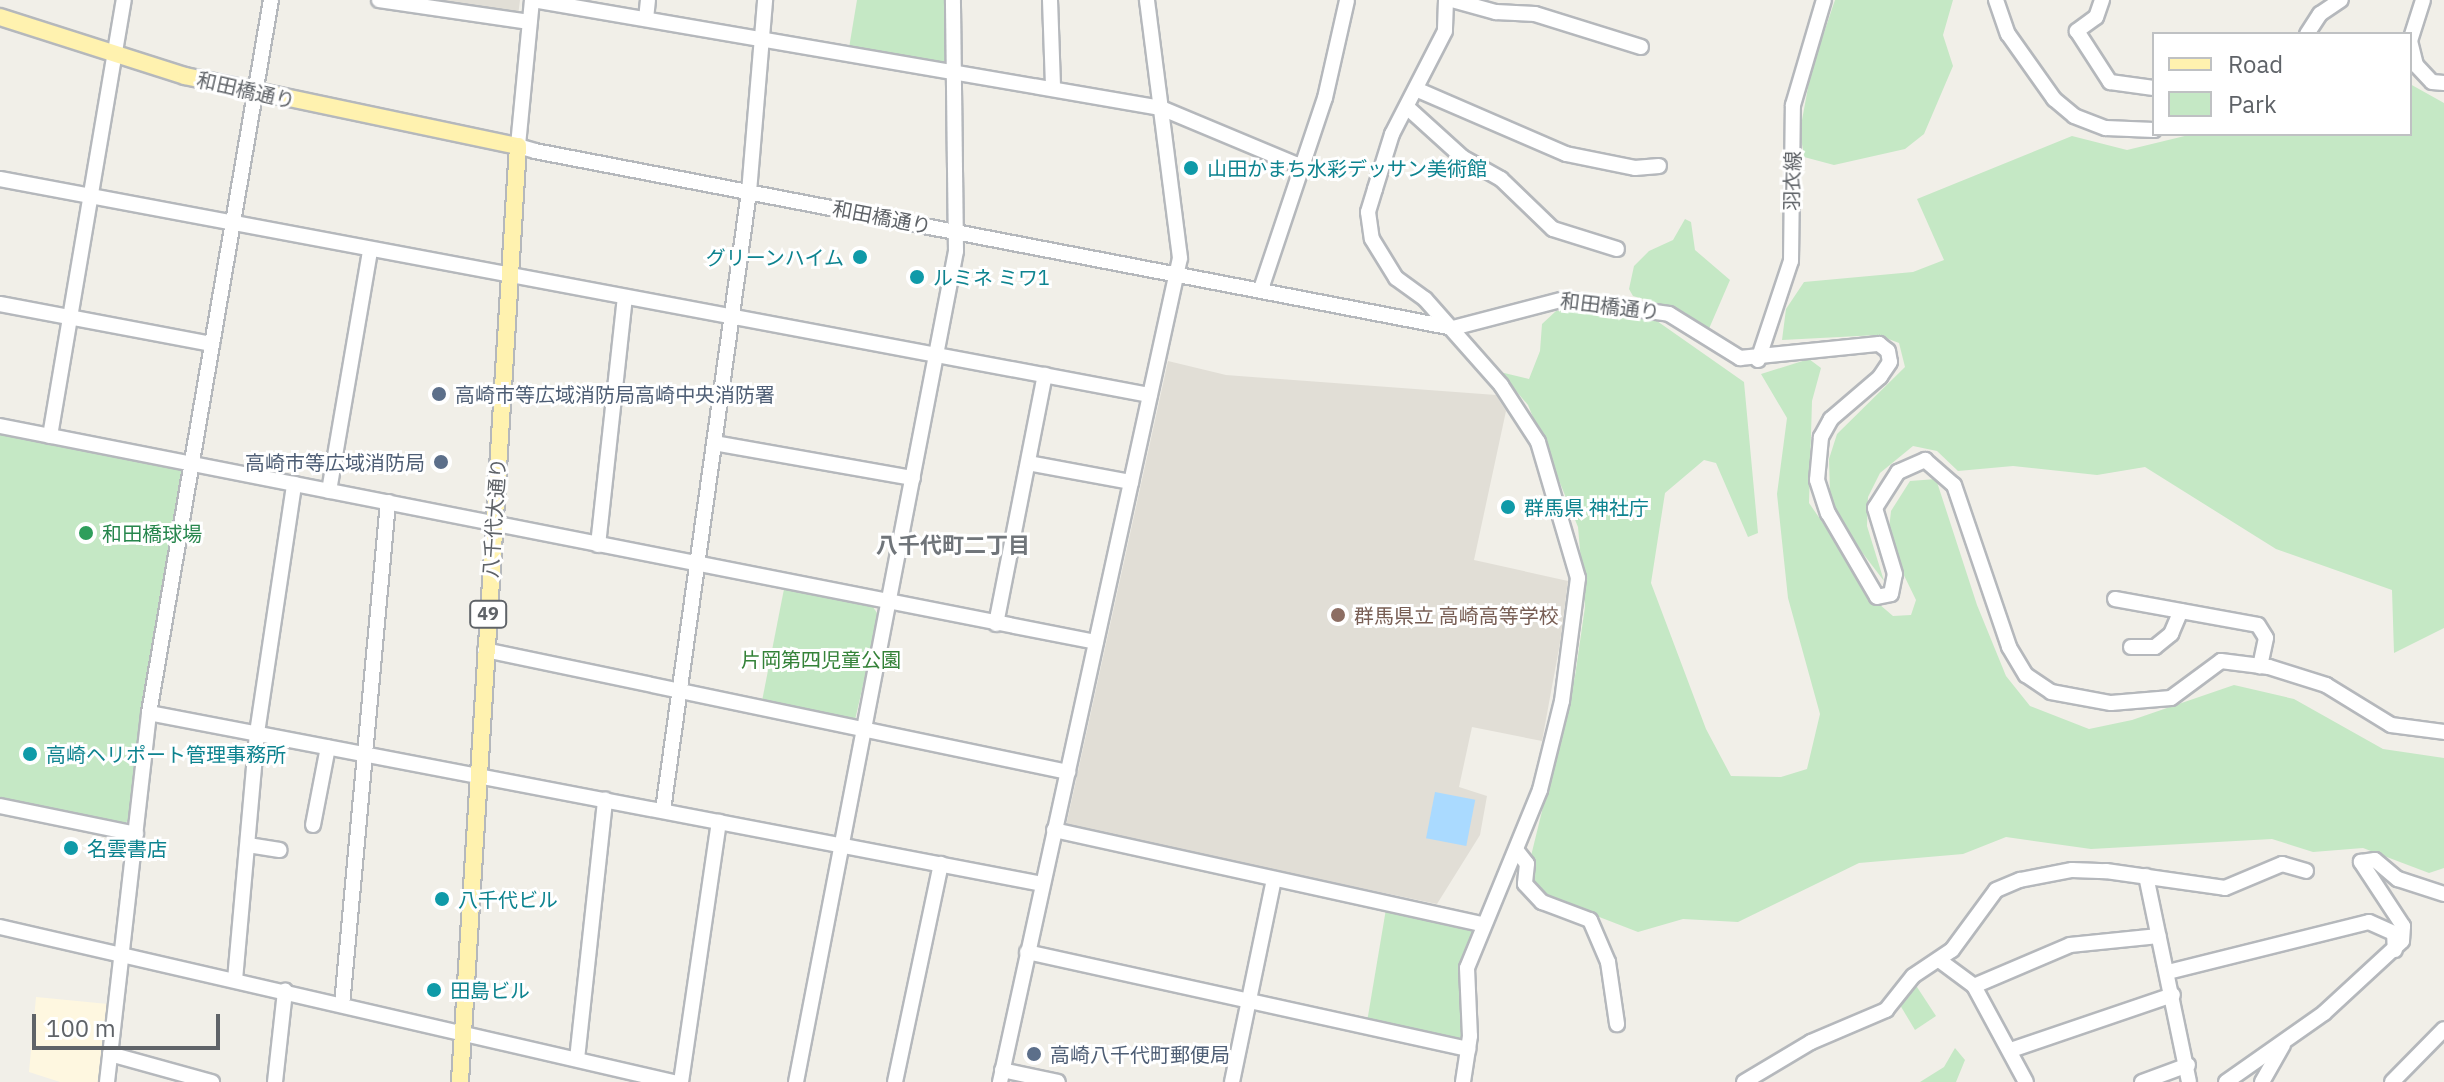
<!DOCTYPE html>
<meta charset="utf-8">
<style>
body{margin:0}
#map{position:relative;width:2444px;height:1082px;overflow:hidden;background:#f1efe8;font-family:"IBM Plex Sans","Noto Sans JP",sans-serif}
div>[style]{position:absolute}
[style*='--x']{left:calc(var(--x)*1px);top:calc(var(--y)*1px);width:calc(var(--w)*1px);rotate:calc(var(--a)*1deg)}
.commercial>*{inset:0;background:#fef7e0}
.education>*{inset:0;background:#e1ded6}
.green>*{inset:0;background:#c5e8c5}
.water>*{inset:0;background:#aadaff;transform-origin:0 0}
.roads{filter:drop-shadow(2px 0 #b5b8bc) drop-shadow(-2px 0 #b5b8bc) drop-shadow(0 2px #b5b8bc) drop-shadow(0 -2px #b5b8bc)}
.minor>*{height:14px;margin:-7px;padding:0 7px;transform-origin:7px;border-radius:7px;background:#fff}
.major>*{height:16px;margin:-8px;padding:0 8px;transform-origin:8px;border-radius:8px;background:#fff2af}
.dots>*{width:22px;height:22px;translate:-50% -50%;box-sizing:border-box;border:4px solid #fff;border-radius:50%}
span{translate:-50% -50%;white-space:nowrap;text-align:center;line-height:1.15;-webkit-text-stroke:6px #fff;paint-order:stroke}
.shield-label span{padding:2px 6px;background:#fff;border:2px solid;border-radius:6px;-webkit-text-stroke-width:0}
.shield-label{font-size:18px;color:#5f6368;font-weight:700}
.street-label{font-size:20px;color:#5f6368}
.culture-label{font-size:20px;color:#0d838f}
.left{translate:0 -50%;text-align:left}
.right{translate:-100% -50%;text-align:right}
.service-label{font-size:20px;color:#4e5e75}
.leisure-label{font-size:20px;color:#27864d}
.education-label{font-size:20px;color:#785e54}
.park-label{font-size:20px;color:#348238}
.neighbourhood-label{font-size:22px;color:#70757a;font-weight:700}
.legend{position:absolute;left:2152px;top:32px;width:260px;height:104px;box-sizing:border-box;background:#fff;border:2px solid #bfc1c3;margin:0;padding:10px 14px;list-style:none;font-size:24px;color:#5f6368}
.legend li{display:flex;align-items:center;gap:16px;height:40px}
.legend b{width:40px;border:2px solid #bfc1c3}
.scale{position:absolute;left:32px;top:1014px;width:188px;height:36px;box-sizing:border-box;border:4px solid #5f6368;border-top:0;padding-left:10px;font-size:24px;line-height:28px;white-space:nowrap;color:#5f6368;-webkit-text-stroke:6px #fff;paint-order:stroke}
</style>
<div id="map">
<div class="commercial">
<i style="clip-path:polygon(36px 997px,108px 1004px,100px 1082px,60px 1082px,29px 1072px)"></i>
</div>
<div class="education">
<i style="clip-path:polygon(409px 0,520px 0,518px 16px)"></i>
<i style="clip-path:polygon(1168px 361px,1226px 375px,1496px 395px,1506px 411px,1474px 560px,1568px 581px,1560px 643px,1542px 741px,1472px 727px,1459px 787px,1487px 796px,1480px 835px,1437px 904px,1066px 826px)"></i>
</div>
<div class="green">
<i style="clip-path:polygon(857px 0,953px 0,955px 72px,848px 54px)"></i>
<i style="clip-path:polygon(1835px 0,1953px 0,1943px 35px,1953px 66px,1924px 134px,1905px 149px,1834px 165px,1804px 157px,1800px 131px,1811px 71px)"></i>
<i style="clip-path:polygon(2410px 84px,2444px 103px,2444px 628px,2394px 653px,2392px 590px,2276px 549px,2145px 467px,2097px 475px,2013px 466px,1958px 471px,1937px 451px,1913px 446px,1880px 473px,1868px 497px,1867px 526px,1884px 581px,1838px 521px,1830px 493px,1829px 459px,1837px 434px,1905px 367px,1899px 343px,1878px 335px,1782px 340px,1786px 309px,1804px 282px,1913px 272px,1944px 260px,1917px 199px,2072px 136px,2127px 150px,2193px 134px,2410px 134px)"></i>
<i style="clip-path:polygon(1685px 219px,1691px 222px,1695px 250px,1730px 280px,1708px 331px,1676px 309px,1633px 296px,1629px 289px,1634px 266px,1649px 251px,1673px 240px)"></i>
<i style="clip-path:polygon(1583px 307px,1657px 321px,1744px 382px,1758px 533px,1748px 537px,1716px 463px,1704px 460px,1665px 493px,1651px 583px,1706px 729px,1731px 776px,1781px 777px,1807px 769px,1820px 714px,1788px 598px,1777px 494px,1787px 418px,1761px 374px,1809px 359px,1821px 368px,1812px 401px,1809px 503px,1879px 604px,1893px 616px,1911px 615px,1916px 600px,1896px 559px,1889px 529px,1891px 511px,1910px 481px,1936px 479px,1977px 605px,2006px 676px,2030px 706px,2089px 729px,2132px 720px,2234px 685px,2294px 699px,2383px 749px,2444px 758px,2444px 868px,2429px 873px,2363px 848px,2313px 852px,2272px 839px,2091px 849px,2006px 837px,1963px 854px,1859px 863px,1738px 922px,1683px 919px,1638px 932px,1545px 896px,1531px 883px,1531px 856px,1575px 676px,1585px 607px,1578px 527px,1528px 405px,1500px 372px,1529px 379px,1540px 351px,1542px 324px,1556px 311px)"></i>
<i style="clip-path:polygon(0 432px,179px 468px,183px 474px,130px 819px,124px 824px,0 798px)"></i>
<i style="clip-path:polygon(784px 589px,873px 607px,879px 616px,855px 720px,762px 701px)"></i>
<i style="clip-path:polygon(1386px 909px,1475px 932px,1466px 1035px,1456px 1042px,1367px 1022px)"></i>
<i style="clip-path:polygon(1915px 984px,1936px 1016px,1915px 1030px,1900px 1005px)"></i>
<i style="clip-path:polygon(1955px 1048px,1965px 1060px,1956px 1082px,1920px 1082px,1944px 1067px)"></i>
</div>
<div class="water">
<i style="left:1435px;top:792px;width:41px;height:47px;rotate:11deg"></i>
</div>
<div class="roads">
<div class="minor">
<i style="--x:379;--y:0;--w:152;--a:8.3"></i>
<i style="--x:532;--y:0;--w:147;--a:95.5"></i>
<i style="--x:518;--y:146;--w:18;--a:16"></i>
<i style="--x:535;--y:151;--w:935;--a:10.91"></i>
<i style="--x:1453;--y:328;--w:115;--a:-14.6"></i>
<i style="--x:1564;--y:299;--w:106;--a:8.1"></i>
<i style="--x:1669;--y:314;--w:84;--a:31.8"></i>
<i style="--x:1740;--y:358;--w:140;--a:-5.8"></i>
<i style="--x:1879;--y:344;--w:11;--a:38"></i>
<i style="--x:1888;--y:351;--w:11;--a:80"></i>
<i style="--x:1890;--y:362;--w:18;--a:124"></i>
<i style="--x:1880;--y:377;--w:65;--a:139.4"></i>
<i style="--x:1831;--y:419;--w:21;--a:119"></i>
<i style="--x:1821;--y:437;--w:43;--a:95.3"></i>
<i style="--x:1817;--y:480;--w:35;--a:72"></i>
<i style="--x:1828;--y:513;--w:97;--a:59.7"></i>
<i style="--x:1877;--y:597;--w:14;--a:-12"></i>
<i style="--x:1891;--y:594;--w:20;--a:-79"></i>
<i style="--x:1895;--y:574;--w:69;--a:-106.9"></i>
<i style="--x:1875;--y:508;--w:43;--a:-57.4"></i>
<i style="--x:1898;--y:472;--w:30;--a:-24"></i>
<i style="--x:1925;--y:460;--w:38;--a:41"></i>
<i style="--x:1954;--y:485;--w:171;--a:71.2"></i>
<i style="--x:2009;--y:647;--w:33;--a:59"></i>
<i style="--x:2026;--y:675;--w:30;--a:34"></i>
<i style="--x:2051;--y:692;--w:61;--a:10.4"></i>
<i style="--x:2111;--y:703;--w:60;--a:-4.8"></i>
<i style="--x:2171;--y:698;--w:62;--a:-36.5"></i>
<i style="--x:2221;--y:661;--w:48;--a:7.1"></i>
<i style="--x:2269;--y:667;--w:60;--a:17.5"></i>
<i style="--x:2326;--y:685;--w:76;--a:31.6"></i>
<i style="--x:2391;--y:725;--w:53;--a:7.5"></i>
<i style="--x:533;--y:0;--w:637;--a:9.76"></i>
<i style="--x:1161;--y:108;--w:153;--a:22.7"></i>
<i style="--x:1050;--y:0;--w:87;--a:88"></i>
<i style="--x:1446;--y:0;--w:31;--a:92"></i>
<i style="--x:1445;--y:31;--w:116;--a:117.2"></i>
<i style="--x:1392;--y:134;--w:58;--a:107.2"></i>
<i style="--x:1375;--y:189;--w:24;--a:107"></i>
<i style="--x:1368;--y:212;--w:27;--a:82"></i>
<i style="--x:1372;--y:239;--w:46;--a:58.4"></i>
<i style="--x:1396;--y:278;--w:36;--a:36"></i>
<i style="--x:1425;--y:299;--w:115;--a:48.5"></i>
<i style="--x:1501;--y:385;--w:68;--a:57"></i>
<i style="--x:1538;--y:442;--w:142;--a:73.6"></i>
<i style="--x:1578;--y:578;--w:124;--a:97.4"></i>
<i style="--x:1562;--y:701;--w:92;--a:103.9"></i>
<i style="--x:1540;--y:790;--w:192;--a:112.3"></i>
<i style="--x:1467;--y:968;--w:68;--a:87.5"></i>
<i style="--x:1470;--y:1036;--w:47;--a:98.7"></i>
<i style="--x:1452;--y:0;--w:46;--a:15.3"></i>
<i style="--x:1496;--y:12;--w:39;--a:3"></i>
<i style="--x:1535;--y:14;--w:111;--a:17.3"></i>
<i style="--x:1996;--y:0;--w:36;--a:71"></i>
<i style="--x:2008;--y:34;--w:80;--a:54.7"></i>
<i style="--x:2054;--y:99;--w:26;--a:40"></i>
<i style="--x:2074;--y:116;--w:34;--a:21"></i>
<i style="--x:2106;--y:128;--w:48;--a:2.4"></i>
<i style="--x:2102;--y:0;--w:18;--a:109"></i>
<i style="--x:2096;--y:17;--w:24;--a:144"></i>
<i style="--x:2077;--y:31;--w:61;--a:57.1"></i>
<i style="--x:2110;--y:82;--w:44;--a:7.8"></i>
<i style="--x:2423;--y:0;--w:43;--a:107.6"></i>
<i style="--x:2410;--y:41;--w:25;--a:76"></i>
<i style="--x:2416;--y:65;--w:23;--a:47"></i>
<i style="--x:2432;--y:82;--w:12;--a:5"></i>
<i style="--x:646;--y:19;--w:19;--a:-84"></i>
<i style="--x:2307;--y:34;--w:24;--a:-57"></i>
<i style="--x:2320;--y:14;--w:25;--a:-34"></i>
<i style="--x:1418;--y:90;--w:161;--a:23.4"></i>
<i style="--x:1566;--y:154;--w:70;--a:11.5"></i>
<i style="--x:1635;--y:168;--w:24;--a:-5"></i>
<i style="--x:1408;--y:108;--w:73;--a:42.2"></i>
<i style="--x:1462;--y:157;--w:45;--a:29.4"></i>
<i style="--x:1501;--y:179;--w:72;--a:43.9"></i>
<i style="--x:1553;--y:229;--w:67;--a:17.4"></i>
<i style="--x:0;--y:179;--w:1170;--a:10.64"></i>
<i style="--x:1261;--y:289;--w:201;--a:-71.5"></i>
<i style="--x:1325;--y:98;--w:100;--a:-77.3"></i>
<i style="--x:0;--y:304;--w:216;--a:10.7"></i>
<i style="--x:1758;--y:360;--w:104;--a:-71.6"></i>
<i style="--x:1791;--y:261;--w:156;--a:-89.3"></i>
<i style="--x:1793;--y:105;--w:109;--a:-73.6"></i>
<i style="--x:0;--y:426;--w:1117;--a:11.15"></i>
<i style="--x:50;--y:436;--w:442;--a:-80.4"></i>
<i style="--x:714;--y:443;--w:202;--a:10"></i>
<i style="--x:1028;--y:463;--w:105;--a:10.5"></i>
<i style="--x:329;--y:491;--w:244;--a:-80.3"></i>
<i style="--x:598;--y:545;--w:249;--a:-83.8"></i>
<i style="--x:2115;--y:599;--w:145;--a:10.3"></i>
<i style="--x:2258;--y:625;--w:15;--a:58"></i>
<i style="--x:2266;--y:638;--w:29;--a:102"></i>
<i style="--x:996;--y:624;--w:254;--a:-78.9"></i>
<i style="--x:2131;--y:647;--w:24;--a:0"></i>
<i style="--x:2155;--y:647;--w:21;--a:-39"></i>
<i style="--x:2171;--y:634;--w:25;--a:-67"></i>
<i style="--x:485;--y:650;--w:596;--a:11.82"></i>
<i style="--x:149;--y:713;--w:909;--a:10.84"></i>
<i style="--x:0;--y:806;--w:139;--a:11.6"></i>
<i style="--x:663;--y:810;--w:624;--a:-82.08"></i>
<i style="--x:749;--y:192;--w:193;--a:-85.2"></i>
<i style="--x:313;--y:825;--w:79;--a:-79.1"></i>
<i style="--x:1054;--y:830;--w:438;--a:12.4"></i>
<i style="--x:248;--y:845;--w:32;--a:9"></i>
<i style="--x:1517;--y:851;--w:16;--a:52"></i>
<i style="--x:1527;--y:864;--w:20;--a:96"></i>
<i style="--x:1525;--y:884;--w:25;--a:47"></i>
<i style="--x:1542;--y:902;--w:51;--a:20.6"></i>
<i style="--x:1590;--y:920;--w:46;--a:66.8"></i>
<i style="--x:1608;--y:962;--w:63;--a:81.7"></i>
<i style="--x:2146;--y:876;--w:210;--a:78.2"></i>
<i style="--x:0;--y:927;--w:691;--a:12.97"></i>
<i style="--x:1027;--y:952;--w:452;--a:12.4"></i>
<i style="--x:1939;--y:960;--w:44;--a:36.6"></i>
<i style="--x:1974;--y:986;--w:109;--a:61.6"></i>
<i style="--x:2168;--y:972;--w:207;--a:-14"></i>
<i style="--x:2369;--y:922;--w:27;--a:24"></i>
<i style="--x:2394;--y:933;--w:17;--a:87"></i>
<i style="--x:235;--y:980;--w:248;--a:-84.9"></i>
<i style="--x:257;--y:733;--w:252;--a:-81.5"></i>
<i style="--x:1974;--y:986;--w:104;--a:-23.1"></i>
<i style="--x:2070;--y:945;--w:89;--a:-5.8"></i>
<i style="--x:342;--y:1005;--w:505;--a:-84.77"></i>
<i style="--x:2011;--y:1050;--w:171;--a:-18.8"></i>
<i style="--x:110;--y:1054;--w:106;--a:15.4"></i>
<i style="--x:577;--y:1059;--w:261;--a:-83.8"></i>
<i style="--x:1002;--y:1070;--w:57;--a:12.1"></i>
<i style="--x:107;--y:1082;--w:371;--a:-83.5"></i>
<i style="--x:149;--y:713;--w:723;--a:-80.29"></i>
<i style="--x:275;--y:1082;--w:92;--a:-83.7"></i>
<i style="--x:681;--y:1082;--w:263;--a:-81.7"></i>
<i style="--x:796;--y:1082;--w:846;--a:-79.1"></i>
<i style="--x:956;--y:251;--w:251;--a:-90.7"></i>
<i style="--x:895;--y:1082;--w:223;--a:-78.1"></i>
<i style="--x:1000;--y:1082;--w:843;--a:-77.68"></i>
<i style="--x:1180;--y:258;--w:260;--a:-97.3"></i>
<i style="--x:1232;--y:1082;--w:207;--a:-78.3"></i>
<i style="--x:1744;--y:1082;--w:78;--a:-30.8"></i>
<i style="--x:1811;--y:1042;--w:82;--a:-23.1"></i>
<i style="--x:1886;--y:1010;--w:43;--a:-51.5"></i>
<i style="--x:1913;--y:976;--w:47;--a:-33.7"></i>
<i style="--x:1952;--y:950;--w:74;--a:-53.7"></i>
<i style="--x:1996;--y:890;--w:26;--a:-23"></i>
<i style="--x:2020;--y:880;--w:53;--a:-10.9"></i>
<i style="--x:2072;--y:870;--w:34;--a:2"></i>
<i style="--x:2106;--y:871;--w:120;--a:8.1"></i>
<i style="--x:2225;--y:888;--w:62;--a:-22.8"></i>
<i style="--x:2282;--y:864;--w:25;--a:16"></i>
<i style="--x:2142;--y:1082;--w:49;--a:-20.3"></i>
<i style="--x:2226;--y:1082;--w:120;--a:-35.1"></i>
<i style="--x:2324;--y:1013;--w:106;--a:-42.7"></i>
<i style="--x:2402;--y:941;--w:15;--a:-86"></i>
<i style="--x:2403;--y:926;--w:77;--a:-123.3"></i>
<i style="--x:2361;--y:862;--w:14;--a:-8"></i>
<i style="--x:2375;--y:860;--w:30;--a:40"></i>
<i style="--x:2398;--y:879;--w:48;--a:18.1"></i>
<i style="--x:2262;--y:1082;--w:43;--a:-60.4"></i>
<i style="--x:2392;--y:1082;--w:74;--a:-45.5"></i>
</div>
<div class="major">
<i style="--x:0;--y:17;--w:194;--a:17.7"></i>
<i style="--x:185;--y:76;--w:340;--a:11.9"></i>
<i style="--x:518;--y:146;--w:938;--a:93.55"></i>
</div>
</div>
<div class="dots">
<i style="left:1191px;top:168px;background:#0f9aa8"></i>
<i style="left:860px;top:257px;background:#0f9aa8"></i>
<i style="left:917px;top:277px;background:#0f9aa8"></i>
<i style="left:439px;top:394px;background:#5c6f8a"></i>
<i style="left:441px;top:462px;background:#5c6f8a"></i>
<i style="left:1508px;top:507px;background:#0f9aa8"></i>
<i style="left:86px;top:533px;background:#2e9e5b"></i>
<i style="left:1338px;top:615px;background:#8d6e63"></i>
<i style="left:30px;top:754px;background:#0f9aa8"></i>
<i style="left:71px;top:848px;background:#0f9aa8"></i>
<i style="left:442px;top:899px;background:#0f9aa8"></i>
<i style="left:434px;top:990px;background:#0f9aa8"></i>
<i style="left:1034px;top:1054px;background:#5c6f8a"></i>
</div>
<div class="shield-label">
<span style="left:488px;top:614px">49</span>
</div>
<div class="street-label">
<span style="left:246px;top:90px;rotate:13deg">和田橋通り</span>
<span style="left:1792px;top:181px;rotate:-89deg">羽衣線</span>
<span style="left:882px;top:217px;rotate:11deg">和田橋通り</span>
<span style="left:1610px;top:306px;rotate:7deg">和田橋通り</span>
<span style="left:494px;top:518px;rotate:-86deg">八千代大通り</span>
</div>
<div class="culture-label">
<span class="left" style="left:1207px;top:168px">山田かまち水彩デッサン美術館</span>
<span class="right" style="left:844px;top:257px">グリーンハイム</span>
<span class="left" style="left:933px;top:277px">ルミネ ミワ1</span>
<span class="left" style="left:1524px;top:507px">群馬県 神社庁</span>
<span class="left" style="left:46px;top:754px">高崎ヘリポート管理事務所</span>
<span class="left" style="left:87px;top:848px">名雲書店</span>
<span class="left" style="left:458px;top:899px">八千代ビル</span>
<span class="left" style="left:450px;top:990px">田島ビル</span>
</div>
<div class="service-label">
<span class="left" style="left:455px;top:394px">高崎市等広域消防局高崎中央消防署</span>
<span class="right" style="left:425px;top:462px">高崎市等広域消防局</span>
<span class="left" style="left:1050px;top:1054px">高崎八千代町郵便局</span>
</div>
<div class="leisure-label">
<span class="left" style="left:102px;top:533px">和田橋球場</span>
</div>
<div class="education-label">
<span class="left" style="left:1354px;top:615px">群馬県立 高崎高等学校</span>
</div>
<div class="park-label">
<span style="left:821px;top:659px">片岡第四児童公園</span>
</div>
<div class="neighbourhood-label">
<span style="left:953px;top:545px">八千代町二丁目</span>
</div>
<ul class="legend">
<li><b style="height:10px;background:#fff2af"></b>Road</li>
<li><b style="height:22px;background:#c5e8c5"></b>Park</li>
</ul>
<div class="scale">100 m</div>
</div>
